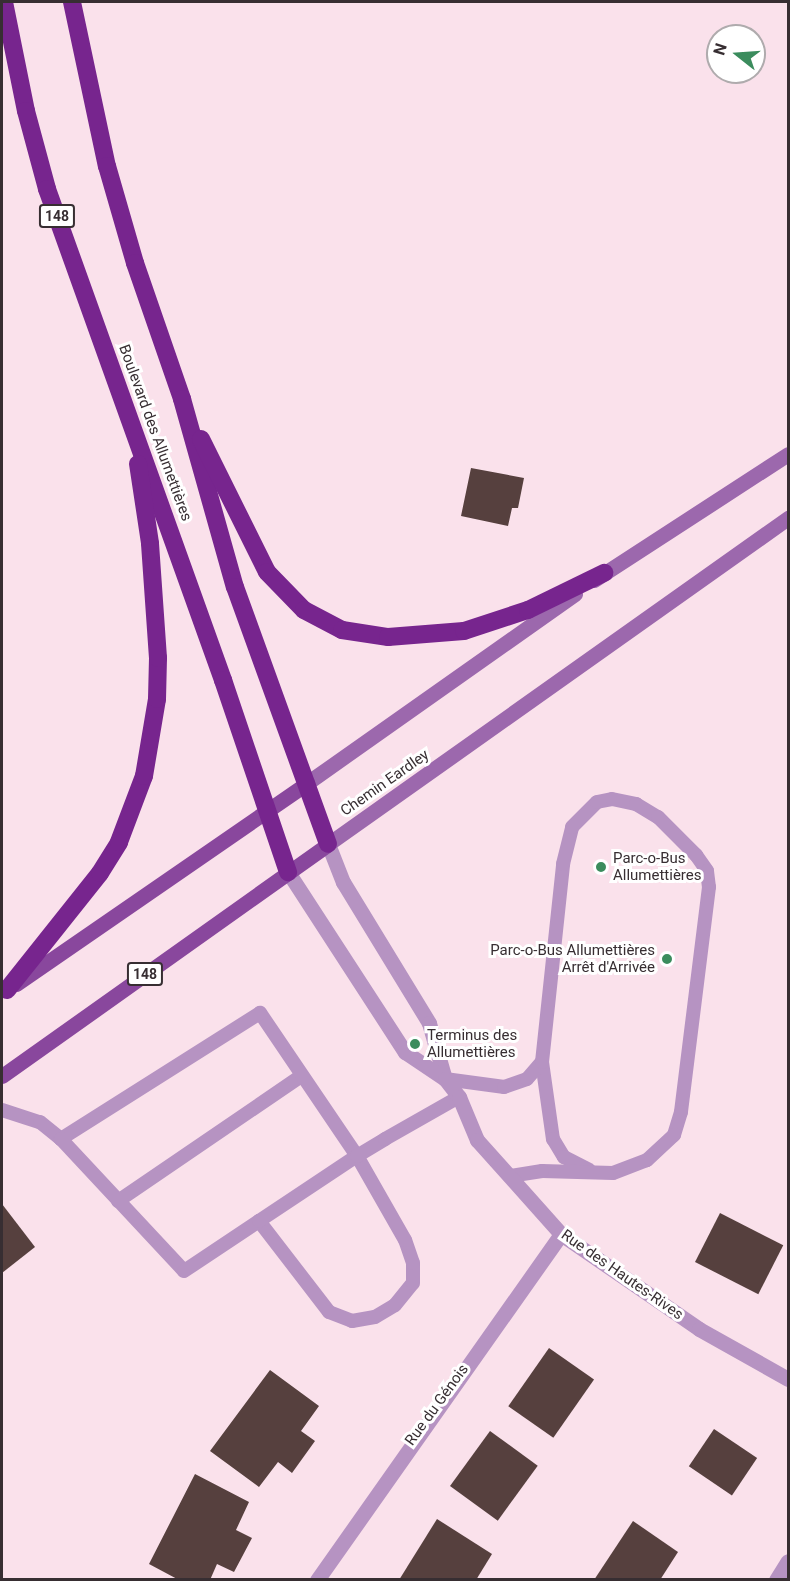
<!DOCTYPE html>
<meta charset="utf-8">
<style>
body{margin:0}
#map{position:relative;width:790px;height:1581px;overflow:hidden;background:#fae1eb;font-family:Roboto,sans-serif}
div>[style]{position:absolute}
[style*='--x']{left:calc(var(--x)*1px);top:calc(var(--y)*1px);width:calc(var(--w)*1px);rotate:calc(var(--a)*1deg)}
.building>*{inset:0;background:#56403e;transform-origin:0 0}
.lane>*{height:14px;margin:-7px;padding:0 7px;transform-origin:7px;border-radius:7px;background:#b693c2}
.street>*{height:15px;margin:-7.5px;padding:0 7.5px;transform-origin:7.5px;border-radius:7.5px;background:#b693c2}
.secondary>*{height:15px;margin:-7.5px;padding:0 7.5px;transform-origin:7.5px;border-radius:7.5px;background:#9c68ad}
.primary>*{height:15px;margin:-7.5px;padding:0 7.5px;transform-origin:7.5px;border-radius:7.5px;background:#89479d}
.highway>*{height:18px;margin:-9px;padding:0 9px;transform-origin:9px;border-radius:9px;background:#77258e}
.dots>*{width:16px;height:16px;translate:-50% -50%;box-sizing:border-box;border:3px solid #fff;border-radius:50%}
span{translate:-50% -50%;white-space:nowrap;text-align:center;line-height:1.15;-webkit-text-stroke:6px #fff;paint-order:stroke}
.shield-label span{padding:2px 4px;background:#fff;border:2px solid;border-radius:4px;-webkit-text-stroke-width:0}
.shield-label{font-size:14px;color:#372e32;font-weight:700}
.street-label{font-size:15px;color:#372e32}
.poi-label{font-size:15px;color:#372e32}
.left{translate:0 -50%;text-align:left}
.right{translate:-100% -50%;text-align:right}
.frame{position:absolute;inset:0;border:3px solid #372e32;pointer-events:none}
.north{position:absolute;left:706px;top:24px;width:60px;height:60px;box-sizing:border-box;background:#fff;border:2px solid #afabad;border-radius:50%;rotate:287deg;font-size:16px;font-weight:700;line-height:24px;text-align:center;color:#372e32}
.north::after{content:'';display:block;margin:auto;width:21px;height:27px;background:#3b8c5d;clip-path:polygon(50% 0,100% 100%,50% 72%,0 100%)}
</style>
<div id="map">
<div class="building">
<i style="clip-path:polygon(471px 468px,524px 478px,518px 508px,512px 508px,508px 526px,461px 516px)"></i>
<i style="clip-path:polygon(2px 1204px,35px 1247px,2px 1273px)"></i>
<i style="left:720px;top:1213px;width:71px;height:55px;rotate:27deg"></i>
<i style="left:549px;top:1348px;width:55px;height:71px;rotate:35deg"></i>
<i style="clip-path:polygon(270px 1370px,319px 1406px,301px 1431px,315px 1441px,292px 1473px,278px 1462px,259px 1487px,210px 1451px)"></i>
<i style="left:714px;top:1429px;width:52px;height:45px;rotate:34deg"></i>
<i style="left:490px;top:1431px;width:59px;height:68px;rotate:36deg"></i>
<i style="clip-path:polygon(195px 1474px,249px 1502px,236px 1530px,252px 1538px,234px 1572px,217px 1564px,210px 1580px,179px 1580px,149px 1564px)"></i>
<i style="clip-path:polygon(437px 1519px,492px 1554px,476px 1580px,399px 1580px)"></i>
<i style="clip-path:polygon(633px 1521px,678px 1552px,660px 1580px,594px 1580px)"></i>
</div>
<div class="lane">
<i style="--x:542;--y:1062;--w:78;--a:81.9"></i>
<i style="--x:553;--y:1139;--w:21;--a:59"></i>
<i style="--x:564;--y:1157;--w:28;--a:27"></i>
<i style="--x:445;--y:1079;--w:60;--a:7.7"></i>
<i style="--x:504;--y:1087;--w:24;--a:-19"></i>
<i style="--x:527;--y:1079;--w:23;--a:-49"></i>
<i style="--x:542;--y:1062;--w:199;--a:-83.9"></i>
<i style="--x:563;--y:864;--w:38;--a:-76"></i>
<i style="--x:572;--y:827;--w:35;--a:-45"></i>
<i style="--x:597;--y:802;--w:15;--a:-11"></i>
<i style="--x:612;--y:799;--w:25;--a:12"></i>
<i style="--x:636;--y:804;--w:26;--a:31"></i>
<i style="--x:658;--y:817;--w:54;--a:45"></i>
<i style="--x:696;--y:855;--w:19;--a:55"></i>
<i style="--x:707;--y:871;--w:16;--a:83"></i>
<i style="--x:709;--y:887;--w:227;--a:97.1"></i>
<i style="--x:681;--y:1112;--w:24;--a:107"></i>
<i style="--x:674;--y:1135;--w:37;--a:137"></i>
<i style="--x:647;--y:1160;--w:36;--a:159"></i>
<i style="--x:613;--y:1173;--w:71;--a:-178.4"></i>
<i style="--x:542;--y:1171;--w:33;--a:171"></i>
<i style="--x:2;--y:1110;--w:40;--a:18"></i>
<i style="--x:40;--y:1122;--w:27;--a:39"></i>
<i style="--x:118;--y:1201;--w:222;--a:-34.3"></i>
<i style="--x:259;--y:1221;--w:115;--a:52.4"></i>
<i style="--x:329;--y:1312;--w:25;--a:21"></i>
<i style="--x:352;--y:1321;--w:23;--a:-10"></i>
<i style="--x:375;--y:1317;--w:23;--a:-31"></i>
<i style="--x:395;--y:1305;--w:28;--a:-51"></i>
<i style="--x:413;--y:1283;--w:20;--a:-90"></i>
<i style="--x:413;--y:1263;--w:24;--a:-109"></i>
<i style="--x:405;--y:1240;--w:97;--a:-119.7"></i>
<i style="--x:357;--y:1156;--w:173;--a:-124.1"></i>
<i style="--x:260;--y:1013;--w:236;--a:147.7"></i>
<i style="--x:61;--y:1139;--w:180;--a:47"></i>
<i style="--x:184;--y:1271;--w:90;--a:-33.7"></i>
<i style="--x:259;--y:1221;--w:118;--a:-33.6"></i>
<i style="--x:357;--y:1156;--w:33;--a:-31"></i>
<i style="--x:385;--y:1139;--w:85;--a:-29.6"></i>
</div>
<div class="street">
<i style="--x:328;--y:844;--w:41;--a:68.5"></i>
<i style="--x:343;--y:882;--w:165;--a:58.6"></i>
<i style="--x:429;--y:1023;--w:58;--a:74.1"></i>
<i style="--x:288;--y:872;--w:215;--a:57"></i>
<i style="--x:405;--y:1052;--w:48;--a:34"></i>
<i style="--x:445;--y:1079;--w:23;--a:52"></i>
<i style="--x:459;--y:1097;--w:47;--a:67.3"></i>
<i style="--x:477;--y:1140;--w:126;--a:48.2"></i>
<i style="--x:561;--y:1234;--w:168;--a:34.5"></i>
<i style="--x:699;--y:1329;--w:102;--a:29.3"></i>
<i style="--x:317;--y:1580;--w:423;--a:-54.8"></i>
<i style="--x:776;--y:1580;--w:22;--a:-58"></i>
</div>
<div class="secondary">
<i style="--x:594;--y:580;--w:231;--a:-33"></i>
<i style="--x:307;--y:783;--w:328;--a:-35.2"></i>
<i style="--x:328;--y:844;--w:564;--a:-35.33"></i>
</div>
<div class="primary">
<i style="--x:16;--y:984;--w:354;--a:-34.6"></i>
<i style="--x:2;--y:1076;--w:400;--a:-35.4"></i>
</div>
<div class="highway">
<i style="--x:4;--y:2;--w:111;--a:78.6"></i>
<i style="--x:26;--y:111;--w:81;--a:74.9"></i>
<i style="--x:47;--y:189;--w:522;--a:70.28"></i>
<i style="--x:223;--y:680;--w:203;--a:71.3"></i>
<i style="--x:72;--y:2;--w:168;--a:78"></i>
<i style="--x:107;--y:166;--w:101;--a:73.9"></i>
<i style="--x:135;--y:263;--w:144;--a:70.9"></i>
<i style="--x:182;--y:399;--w:195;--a:74.3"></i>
<i style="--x:235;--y:587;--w:273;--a:70.1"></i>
<i style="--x:201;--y:439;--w:148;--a:63.6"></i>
<i style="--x:267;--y:572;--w:53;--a:45.8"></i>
<i style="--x:304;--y:610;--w:43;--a:27.8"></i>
<i style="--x:342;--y:630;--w:47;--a:8.7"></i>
<i style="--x:388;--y:637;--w:76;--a:-4.5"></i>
<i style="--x:464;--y:631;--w:67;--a:-18.2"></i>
<i style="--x:528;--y:610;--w:85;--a:-26"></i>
<i style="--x:7;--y:990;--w:149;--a:-51.5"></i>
<i style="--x:100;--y:873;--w:36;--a:-58"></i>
<i style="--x:119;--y:842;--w:71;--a:-69.3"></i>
<i style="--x:144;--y:776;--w:78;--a:-80.4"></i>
<i style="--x:157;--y:699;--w:41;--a:-88.6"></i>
<i style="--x:158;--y:658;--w:115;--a:-94"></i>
<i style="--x:150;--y:543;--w:80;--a:-98.6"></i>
</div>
<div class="dots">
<i style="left:601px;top:867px;background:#3b8c5d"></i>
<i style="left:667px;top:959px;background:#3b8c5d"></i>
<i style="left:415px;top:1044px;background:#3b8c5d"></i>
</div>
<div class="shield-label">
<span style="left:57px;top:216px">148</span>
<span style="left:145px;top:974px">148</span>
</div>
<div class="street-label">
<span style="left:155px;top:433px;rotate:70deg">Boulevard des Allumettières</span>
<span style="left:385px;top:783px;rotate:-35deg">Chemin Eardley</span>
<span style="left:622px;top:1275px;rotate:35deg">Rue des Hautes-Rives</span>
<span style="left:437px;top:1405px;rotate:-54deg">Rue du Génois</span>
</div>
<div class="poi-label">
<span class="left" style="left:613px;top:867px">Parc-o-Bus<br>Allumettières</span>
<span class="right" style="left:655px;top:959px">Parc-o-Bus Allumettières<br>Arrêt d'Arrivée</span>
<span class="left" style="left:427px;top:1044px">Terminus des<br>Allumettières</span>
</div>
<div class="frame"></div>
<div class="north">N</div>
</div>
